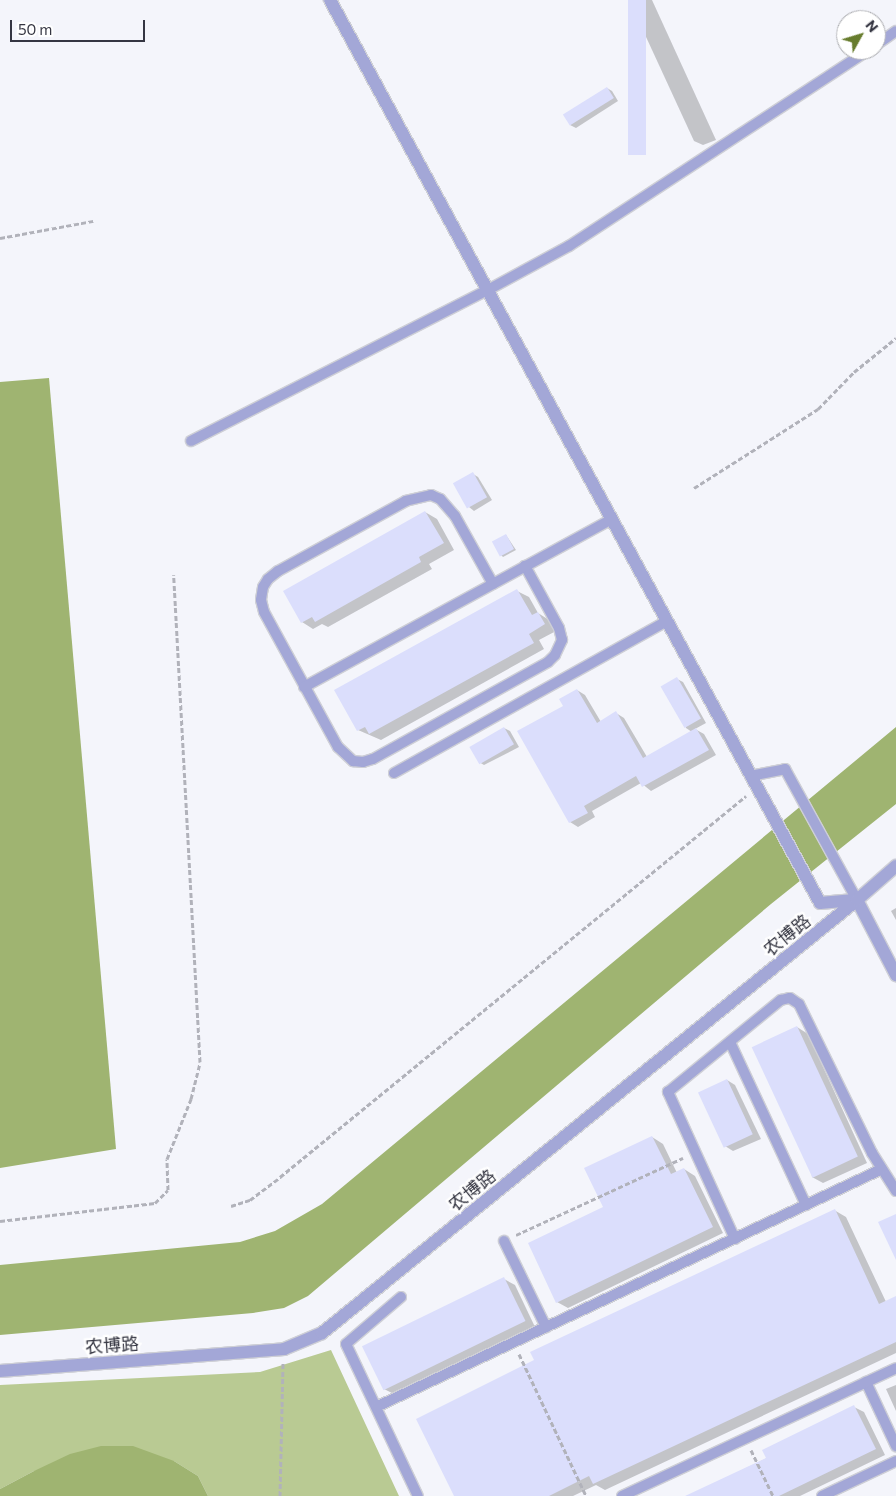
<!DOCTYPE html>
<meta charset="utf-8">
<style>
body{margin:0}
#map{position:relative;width:896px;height:1496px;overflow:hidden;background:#f4f5fb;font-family:Commissioner,"Noto Sans SC",sans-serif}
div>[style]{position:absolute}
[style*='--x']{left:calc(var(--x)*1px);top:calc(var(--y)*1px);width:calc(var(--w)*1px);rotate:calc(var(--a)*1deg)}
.green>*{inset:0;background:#b9ca93}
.water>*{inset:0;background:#9fb471}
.shadow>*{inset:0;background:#0003}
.building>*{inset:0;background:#dbdefc;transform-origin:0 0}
.path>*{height:3px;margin-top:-1.5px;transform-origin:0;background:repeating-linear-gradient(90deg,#b1b2ba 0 5px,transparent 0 7.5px)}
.roads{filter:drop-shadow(1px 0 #cecfd6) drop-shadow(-1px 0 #cecfd6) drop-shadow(0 1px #cecfd6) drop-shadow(0 -1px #cecfd6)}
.service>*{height:10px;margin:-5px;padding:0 5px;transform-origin:5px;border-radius:5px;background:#a3a7d7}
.minor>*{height:12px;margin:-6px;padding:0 6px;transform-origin:6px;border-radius:6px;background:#a3a7d7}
.tertiary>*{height:12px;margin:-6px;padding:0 6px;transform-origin:6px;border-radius:6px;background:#a3a7d7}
span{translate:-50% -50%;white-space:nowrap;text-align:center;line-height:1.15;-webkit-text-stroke:4.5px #fff;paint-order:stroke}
.street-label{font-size:18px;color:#353642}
.north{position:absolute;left:836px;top:10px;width:50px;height:50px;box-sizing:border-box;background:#fff;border:1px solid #aeafb3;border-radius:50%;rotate:51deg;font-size:14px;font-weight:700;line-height:20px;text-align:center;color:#353642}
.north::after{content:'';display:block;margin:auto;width:18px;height:22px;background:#677c2d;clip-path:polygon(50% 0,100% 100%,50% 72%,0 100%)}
.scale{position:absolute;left:10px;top:20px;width:135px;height:22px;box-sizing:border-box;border:2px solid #353642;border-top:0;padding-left:6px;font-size:15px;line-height:18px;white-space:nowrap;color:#353642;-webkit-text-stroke:4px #fff;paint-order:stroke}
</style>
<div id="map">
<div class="green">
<i style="clip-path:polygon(331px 1350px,399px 1496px,208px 1496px,198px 1476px,174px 1461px,34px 1471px,0 1489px,0 1385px,260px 1372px)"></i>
</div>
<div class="water">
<i style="clip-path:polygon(49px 378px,116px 1149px,0 1168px,0 382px)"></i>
<i style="clip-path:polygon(896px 727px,896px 804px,771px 904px,308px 1296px,284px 1308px,253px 1313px,0 1335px,0 1265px,240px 1242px,275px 1231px,322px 1204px)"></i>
<i style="clip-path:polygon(101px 1446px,133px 1446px,174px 1461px,198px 1476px,208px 1496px,0 1496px,0 1489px,34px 1471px,70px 1454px)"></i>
</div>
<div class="shadow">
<i style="clip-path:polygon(629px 0,652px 0,716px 140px,703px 145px,694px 141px)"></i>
<i style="clip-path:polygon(607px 88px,612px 91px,618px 101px,576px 128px,570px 125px)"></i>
<i style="clip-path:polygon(473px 474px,478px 477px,492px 500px,474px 511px,469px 507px)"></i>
<i style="clip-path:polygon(425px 512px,437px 519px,454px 550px,429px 564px,432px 569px,328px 627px,322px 624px,313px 629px,302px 622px)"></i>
<i style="clip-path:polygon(506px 535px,516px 550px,503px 557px,501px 555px)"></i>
<i style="clip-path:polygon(517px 591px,529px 597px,538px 613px,549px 620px,556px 631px,539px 640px,544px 649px,381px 740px,358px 730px)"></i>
<i style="clip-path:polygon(677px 679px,683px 682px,706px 723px,695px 729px,704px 734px,716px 755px,651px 791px,641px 783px,592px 811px,595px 817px,578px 827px,570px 822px,565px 706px,577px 690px,585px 695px,601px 722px,616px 713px,624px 718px,647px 757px,692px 732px,686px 728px)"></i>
<i style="clip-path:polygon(504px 728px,510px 731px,519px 747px,484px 765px,479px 762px)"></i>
<i style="clip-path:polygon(896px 908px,896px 920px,891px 911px)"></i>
<i style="clip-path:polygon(797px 1027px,808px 1034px,867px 1163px,823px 1183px,812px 1177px)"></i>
<i style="clip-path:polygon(727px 1080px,735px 1085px,761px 1139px,733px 1151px,725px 1146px)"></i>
<i style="clip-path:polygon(652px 1137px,663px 1144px,677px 1173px,684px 1169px,695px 1176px,723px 1233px,568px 1308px,557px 1302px,604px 1208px)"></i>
<i style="clip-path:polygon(834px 1210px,846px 1217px,896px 1323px,896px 1353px,605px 1490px,596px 1485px,573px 1496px,456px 1496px)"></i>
<i style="clip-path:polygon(504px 1279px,515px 1285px,535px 1327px,396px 1395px,384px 1389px)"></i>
<i style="clip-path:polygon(896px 1385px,896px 1411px,886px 1389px)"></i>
<i style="clip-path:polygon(854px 1407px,864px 1412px,885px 1455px,800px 1496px,688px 1496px,767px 1458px)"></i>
</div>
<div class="building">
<i style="left:628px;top:0;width:18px;height:155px"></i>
<i style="left:607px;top:87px;width:13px;height:52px;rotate:58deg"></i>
<i style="left:473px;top:472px;width:29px;height:23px;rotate:61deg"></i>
<i style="clip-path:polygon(425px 511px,444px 543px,419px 557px,421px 562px,315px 622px,312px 617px,301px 623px,283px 591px)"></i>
<i style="left:506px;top:534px;width:17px;height:16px;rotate:62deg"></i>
<i style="clip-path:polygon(517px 589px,532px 615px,538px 612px,545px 624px,529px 634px,534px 643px,369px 734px,365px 727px,357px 731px,334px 690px)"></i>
<i style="left:677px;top:677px;width:48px;height:19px;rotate:60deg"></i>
<i style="clip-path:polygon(577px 689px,597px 723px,616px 711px,643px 758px,696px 728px,709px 750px,642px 787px,636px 776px,584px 806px,588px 813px,569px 823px,517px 731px,563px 706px,559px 699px)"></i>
<i style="left:504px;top:727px;width:20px;height:40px;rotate:60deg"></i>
<i style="left:797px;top:1026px;width:144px;height:50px;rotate:65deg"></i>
<i style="left:727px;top:1079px;width:61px;height:32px;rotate:65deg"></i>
<i style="clip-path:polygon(652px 1136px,671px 1174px,684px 1168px,713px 1227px,556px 1303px,528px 1243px,603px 1207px,584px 1168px)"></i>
<i style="clip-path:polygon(835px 1209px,879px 1304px,896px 1296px,896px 1342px,593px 1484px,589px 1476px,549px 1496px,454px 1496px,416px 1419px,534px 1360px,530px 1352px)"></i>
<i style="clip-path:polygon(896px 1214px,896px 1260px,878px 1222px)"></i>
<i style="left:504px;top:1277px;width:49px;height:158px;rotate:64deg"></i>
<i style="clip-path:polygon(854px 1405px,876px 1449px,779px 1496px,685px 1496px,766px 1458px,762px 1450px)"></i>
</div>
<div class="path">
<i style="--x:0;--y:238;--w:95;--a:-10.4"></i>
<i style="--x:694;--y:488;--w:147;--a:-32.5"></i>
<i style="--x:818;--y:409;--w:52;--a:-45.8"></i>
<i style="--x:854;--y:372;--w:54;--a:-39"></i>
<i style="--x:231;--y:1206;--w:20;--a:-18"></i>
<i style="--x:250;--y:1200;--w:38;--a:-37"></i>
<i style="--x:280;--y:1177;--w:602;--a:-39.27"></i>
<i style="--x:0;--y:1221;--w:156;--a:-6.6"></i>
<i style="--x:155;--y:1203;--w:18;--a:-45"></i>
<i style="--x:168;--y:1190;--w:31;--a:-92"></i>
<i style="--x:167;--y:1159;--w:65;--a:-68.2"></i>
<i style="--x:191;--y:1099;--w:38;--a:-76"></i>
<i style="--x:200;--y:1062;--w:488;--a:-93.1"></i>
<i style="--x:516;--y:1235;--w:184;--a:-24.8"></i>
<i style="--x:519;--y:1354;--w:157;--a:64.7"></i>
<i style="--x:751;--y:1450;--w:51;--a:64.4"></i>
<i style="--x:280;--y:1496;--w:134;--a:-88.7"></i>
</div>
<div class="roads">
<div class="service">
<i style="--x:876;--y:45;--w:24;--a:-35"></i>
<i style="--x:191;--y:441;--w:331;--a:-27"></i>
<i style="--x:486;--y:291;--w:94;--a:-28.5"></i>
<i style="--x:569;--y:246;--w:358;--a:-33.2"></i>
<i style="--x:493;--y:584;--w:78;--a:-119.2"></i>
<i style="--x:455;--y:516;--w:23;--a:-131"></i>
<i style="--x:440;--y:499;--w:10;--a:-156"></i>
<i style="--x:431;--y:495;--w:26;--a:167"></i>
<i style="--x:406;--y:501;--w:146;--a:151.3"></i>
<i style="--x:278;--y:571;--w:13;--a:141"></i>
<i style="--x:268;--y:579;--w:9;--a:122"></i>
<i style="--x:263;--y:587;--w:13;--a:99"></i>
<i style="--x:261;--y:600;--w:12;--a:76"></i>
<i style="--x:264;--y:612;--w:154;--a:61.3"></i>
<i style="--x:338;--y:747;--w:21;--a:43"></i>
<i style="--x:353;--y:761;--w:10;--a:6"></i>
<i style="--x:363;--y:762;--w:10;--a:-17"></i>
<i style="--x:373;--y:759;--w:200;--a:-29"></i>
<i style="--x:548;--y:662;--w:10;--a:-45"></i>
<i style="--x:555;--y:655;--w:17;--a:-65"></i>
<i style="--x:562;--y:640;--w:12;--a:-104"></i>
<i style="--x:559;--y:628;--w:71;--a:-118.7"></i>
<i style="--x:304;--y:687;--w:349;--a:-28.6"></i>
<i style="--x:394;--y:773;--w:310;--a:-29.1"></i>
<i style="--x:750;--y:776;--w:36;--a:-11"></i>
<i style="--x:785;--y:769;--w:149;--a:61.2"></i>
<i style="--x:730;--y:1042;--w:180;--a:65"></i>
<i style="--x:735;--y:1239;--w:162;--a:-114.5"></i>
<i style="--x:668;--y:1092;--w:146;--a:-39.2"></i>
<i style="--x:781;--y:1000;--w:9;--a:-13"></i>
<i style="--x:790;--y:998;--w:11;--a:34"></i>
<i style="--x:799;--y:1004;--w:166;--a:63.9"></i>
<i style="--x:872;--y:1153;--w:45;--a:57.7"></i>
<i style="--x:504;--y:1241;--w:96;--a:64"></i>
<i style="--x:401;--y:1297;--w:72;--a:139.5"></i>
<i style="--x:346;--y:1344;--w:168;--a:64.7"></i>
<i style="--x:866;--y:1382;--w:71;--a:64.9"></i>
<i style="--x:376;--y:1407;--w:559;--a:-25.19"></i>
<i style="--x:622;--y:1496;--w:302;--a:-25"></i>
<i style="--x:822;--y:1496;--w:82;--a:-25.3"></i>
</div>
<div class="minor">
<i style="--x:330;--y:0;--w:1027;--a:61.51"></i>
<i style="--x:820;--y:903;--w:37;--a:-5"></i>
<i style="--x:857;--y:900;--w:85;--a:62.5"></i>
</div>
<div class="tertiary">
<i style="--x:0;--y:1371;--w:285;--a:-4.4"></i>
<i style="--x:284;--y:1349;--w:41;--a:-22.8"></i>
<i style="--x:322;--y:1333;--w:688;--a:-38.98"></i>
<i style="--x:857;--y:900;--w:52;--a:-41.1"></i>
</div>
</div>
<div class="street-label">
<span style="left:787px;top:935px;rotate:-39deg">农博路</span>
<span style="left:472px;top:1190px;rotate:-39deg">农博路</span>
<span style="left:112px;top:1345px;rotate:-4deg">农博路</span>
</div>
<div class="north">N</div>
<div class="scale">50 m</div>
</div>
